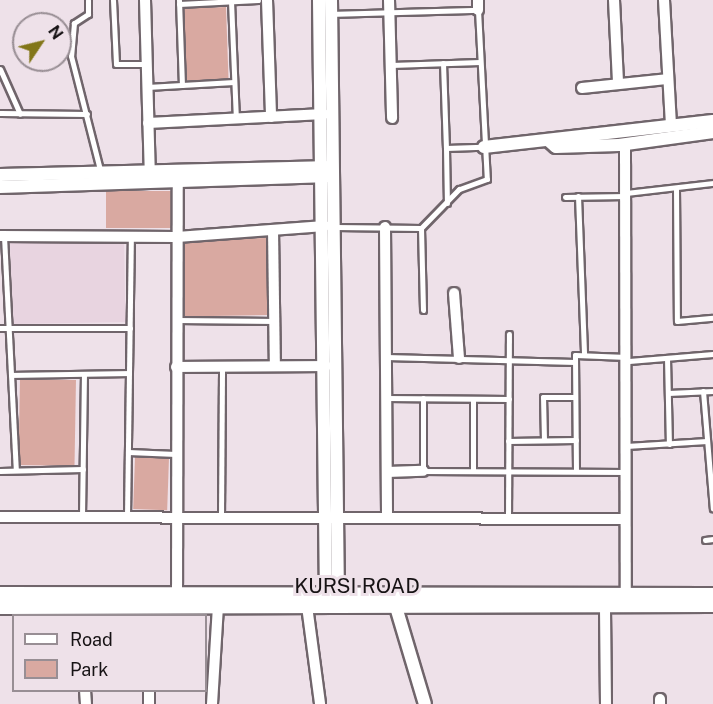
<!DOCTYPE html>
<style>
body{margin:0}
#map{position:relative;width:713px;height:704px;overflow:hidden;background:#eee1e9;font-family:"Public Sans",sans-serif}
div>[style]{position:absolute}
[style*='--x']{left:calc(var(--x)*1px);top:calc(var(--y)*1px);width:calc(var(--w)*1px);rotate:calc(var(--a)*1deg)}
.built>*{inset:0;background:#e8d4e0;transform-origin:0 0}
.green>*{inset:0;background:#d9a9a1;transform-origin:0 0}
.roads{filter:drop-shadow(2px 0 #70656b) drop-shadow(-2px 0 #70656b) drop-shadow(0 2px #70656b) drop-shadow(0 -2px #70656b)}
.service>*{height:5px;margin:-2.5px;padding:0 2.5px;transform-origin:2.5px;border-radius:2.5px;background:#fff}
.minor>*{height:10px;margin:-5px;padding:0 5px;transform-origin:5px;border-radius:5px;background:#fff}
.tertiary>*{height:12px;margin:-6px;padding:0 6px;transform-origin:6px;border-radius:6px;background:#fff}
.secondary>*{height:14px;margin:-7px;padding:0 7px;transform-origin:7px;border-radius:7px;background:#fff}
span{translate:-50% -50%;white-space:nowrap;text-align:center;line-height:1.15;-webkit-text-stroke:6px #eee1e9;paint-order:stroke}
.street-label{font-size:21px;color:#161214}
.legend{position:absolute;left:12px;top:614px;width:195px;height:78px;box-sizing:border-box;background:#eee1e9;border:2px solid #988e94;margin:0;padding:8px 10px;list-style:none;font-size:18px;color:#161214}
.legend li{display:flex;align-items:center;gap:12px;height:30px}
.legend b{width:30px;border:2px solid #988e94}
.north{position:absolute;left:12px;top:12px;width:60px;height:60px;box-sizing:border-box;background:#eee1e9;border:2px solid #988e94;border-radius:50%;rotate:55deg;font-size:16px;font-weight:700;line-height:24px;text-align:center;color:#161214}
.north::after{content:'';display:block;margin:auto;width:21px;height:27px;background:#827619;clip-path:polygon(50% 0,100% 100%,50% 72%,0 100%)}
</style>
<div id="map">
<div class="built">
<i style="left:124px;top:241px;width:81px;height:114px;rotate:89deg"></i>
</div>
<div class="green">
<i style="left:226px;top:7px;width:72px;height:42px;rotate:88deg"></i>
<i style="left:171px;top:191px;width:37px;height:65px;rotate:90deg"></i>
<i style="left:268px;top:238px;width:77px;height:86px;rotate:89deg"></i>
<i style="left:20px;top:379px;width:56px;height:86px;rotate:1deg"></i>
<i style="left:135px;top:457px;width:34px;height:52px;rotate:2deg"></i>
</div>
<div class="roads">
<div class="service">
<i style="--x:88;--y:0;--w:14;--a:90"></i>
<i style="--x:88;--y:14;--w:17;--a:147"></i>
<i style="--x:74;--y:23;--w:33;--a:95"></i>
<i style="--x:71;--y:56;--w:122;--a:75.7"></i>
<i style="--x:113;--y:0;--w:64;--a:87.3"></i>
<i style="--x:116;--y:64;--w:31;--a:0"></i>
<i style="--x:179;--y:0;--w:85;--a:88"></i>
<i style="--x:231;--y:1;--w:118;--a:87.6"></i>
<i style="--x:179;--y:4;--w:79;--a:-2.9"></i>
<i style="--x:331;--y:14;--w:147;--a:-1.6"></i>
<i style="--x:478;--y:10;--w:169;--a:87"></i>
<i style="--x:487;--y:179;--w:30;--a:160"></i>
<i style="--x:459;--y:189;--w:54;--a:134.3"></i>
<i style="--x:443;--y:63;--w:85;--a:88"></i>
<i style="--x:446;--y:148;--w:37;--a:-2"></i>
<i style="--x:391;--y:65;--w:89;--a:-1.9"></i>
<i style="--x:0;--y:69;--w:49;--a:66"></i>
<i style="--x:147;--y:87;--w:87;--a:-3.3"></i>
<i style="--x:0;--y:113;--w:87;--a:0.7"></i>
<i style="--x:446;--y:148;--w:55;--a:89"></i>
<i style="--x:676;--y:188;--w:133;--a:89.6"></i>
<i style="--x:677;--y:321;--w:36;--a:-5"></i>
<i style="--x:626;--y:193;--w:88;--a:-6.6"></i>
<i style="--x:578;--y:196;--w:159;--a:87.8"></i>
<i style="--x:565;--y:197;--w:61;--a:-0.9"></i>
<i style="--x:335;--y:227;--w:86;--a:0.7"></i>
<i style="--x:421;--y:228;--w:82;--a:88.6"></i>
<i style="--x:4;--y:236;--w:234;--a:87.1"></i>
<i style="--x:177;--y:320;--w:98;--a:0.6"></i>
<i style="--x:0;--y:328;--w:130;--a:0"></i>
<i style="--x:386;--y:357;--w:189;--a:1.5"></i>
<i style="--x:667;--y:358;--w:86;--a:88.7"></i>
<i style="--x:629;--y:361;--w:84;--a:-4.8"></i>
<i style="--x:11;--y:375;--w:118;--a:-1"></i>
<i style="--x:703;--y:391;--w:118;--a:85.2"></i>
<i style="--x:668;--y:393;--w:45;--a:-2.5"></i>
<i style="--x:386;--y:398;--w:123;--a:0.5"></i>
<i style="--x:423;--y:398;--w:73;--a:90"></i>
<i style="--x:423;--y:471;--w:201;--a:0.3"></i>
<i style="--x:473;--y:399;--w:72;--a:90"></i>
<i style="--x:544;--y:440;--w:43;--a:-91.3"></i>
<i style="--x:543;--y:397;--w:32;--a:0"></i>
<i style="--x:508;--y:441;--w:68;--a:-0.8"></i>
<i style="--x:626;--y:446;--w:81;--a:-3.5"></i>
<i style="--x:128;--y:452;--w:48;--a:2.4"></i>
<i style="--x:0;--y:471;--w:83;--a:-1.4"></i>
<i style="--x:576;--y:471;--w:116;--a:-90.5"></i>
<i style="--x:575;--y:355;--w:52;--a:2.2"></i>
<i style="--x:82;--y:516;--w:142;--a:-89.2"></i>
<i style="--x:127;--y:516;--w:279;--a:-89.2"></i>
<i style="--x:221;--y:516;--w:149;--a:-89.6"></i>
<i style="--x:508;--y:517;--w:183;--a:-89.7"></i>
<i style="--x:705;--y:540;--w:8;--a:-7"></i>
</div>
<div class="minor">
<i style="--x:145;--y:0;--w:175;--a:88.4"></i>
<i style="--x:267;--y:0;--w:117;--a:88"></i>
<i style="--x:389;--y:0;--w:118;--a:88.5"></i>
<i style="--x:478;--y:0;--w:10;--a:90"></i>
<i style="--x:614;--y:0;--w:83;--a:87.2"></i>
<i style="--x:664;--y:0;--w:126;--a:86.8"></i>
<i style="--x:582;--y:88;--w:85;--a:-6"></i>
<i style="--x:148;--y:123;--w:176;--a:-2.9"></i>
<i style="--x:625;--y:144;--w:450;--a:89.9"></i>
<i style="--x:385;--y:227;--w:289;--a:89.6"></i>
<i style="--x:273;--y:230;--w:136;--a:89.2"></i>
<i style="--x:0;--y:236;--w:177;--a:0.3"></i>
<i style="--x:177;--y:237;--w:148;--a:-4.3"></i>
<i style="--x:454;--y:293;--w:65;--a:85.6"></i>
<i style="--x:176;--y:367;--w:150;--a:-0.4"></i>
<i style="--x:387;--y:472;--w:36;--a:-2"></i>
<i style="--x:0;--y:517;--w:625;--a:0.18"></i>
<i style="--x:177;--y:602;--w:428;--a:-89.9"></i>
<i style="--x:307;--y:606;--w:99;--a:82.4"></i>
<i style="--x:605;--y:609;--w:95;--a:89.4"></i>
<i style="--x:85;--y:690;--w:14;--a:86"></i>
<i style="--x:149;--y:690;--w:14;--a:90"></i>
<i style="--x:212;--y:704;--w:98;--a:-86.5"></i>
<i style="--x:660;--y:704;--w:5;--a:-90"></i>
</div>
<div class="tertiary">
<i style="--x:319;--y:0;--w:602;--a:89.33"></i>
<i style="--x:331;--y:0;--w:602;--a:89.33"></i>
<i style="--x:549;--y:141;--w:9;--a:41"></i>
<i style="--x:556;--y:147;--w:63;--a:-1.8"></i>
<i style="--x:619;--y:145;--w:95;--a:-7.9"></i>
<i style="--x:484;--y:147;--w:230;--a:-6.5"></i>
<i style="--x:0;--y:175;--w:332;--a:-1.4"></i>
<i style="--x:0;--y:187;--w:330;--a:-1.9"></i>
<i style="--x:396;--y:607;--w:101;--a:73.4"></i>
</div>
<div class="secondary">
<i style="--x:0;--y:594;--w:713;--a:0.08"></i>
<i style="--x:0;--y:607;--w:713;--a:-0.16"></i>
</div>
</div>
<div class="street-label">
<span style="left:357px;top:586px">KURSI ROAD</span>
</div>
<ul class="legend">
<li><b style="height:8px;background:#fff"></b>Road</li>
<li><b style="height:16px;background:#d9a9a1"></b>Park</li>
</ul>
<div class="north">N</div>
</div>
